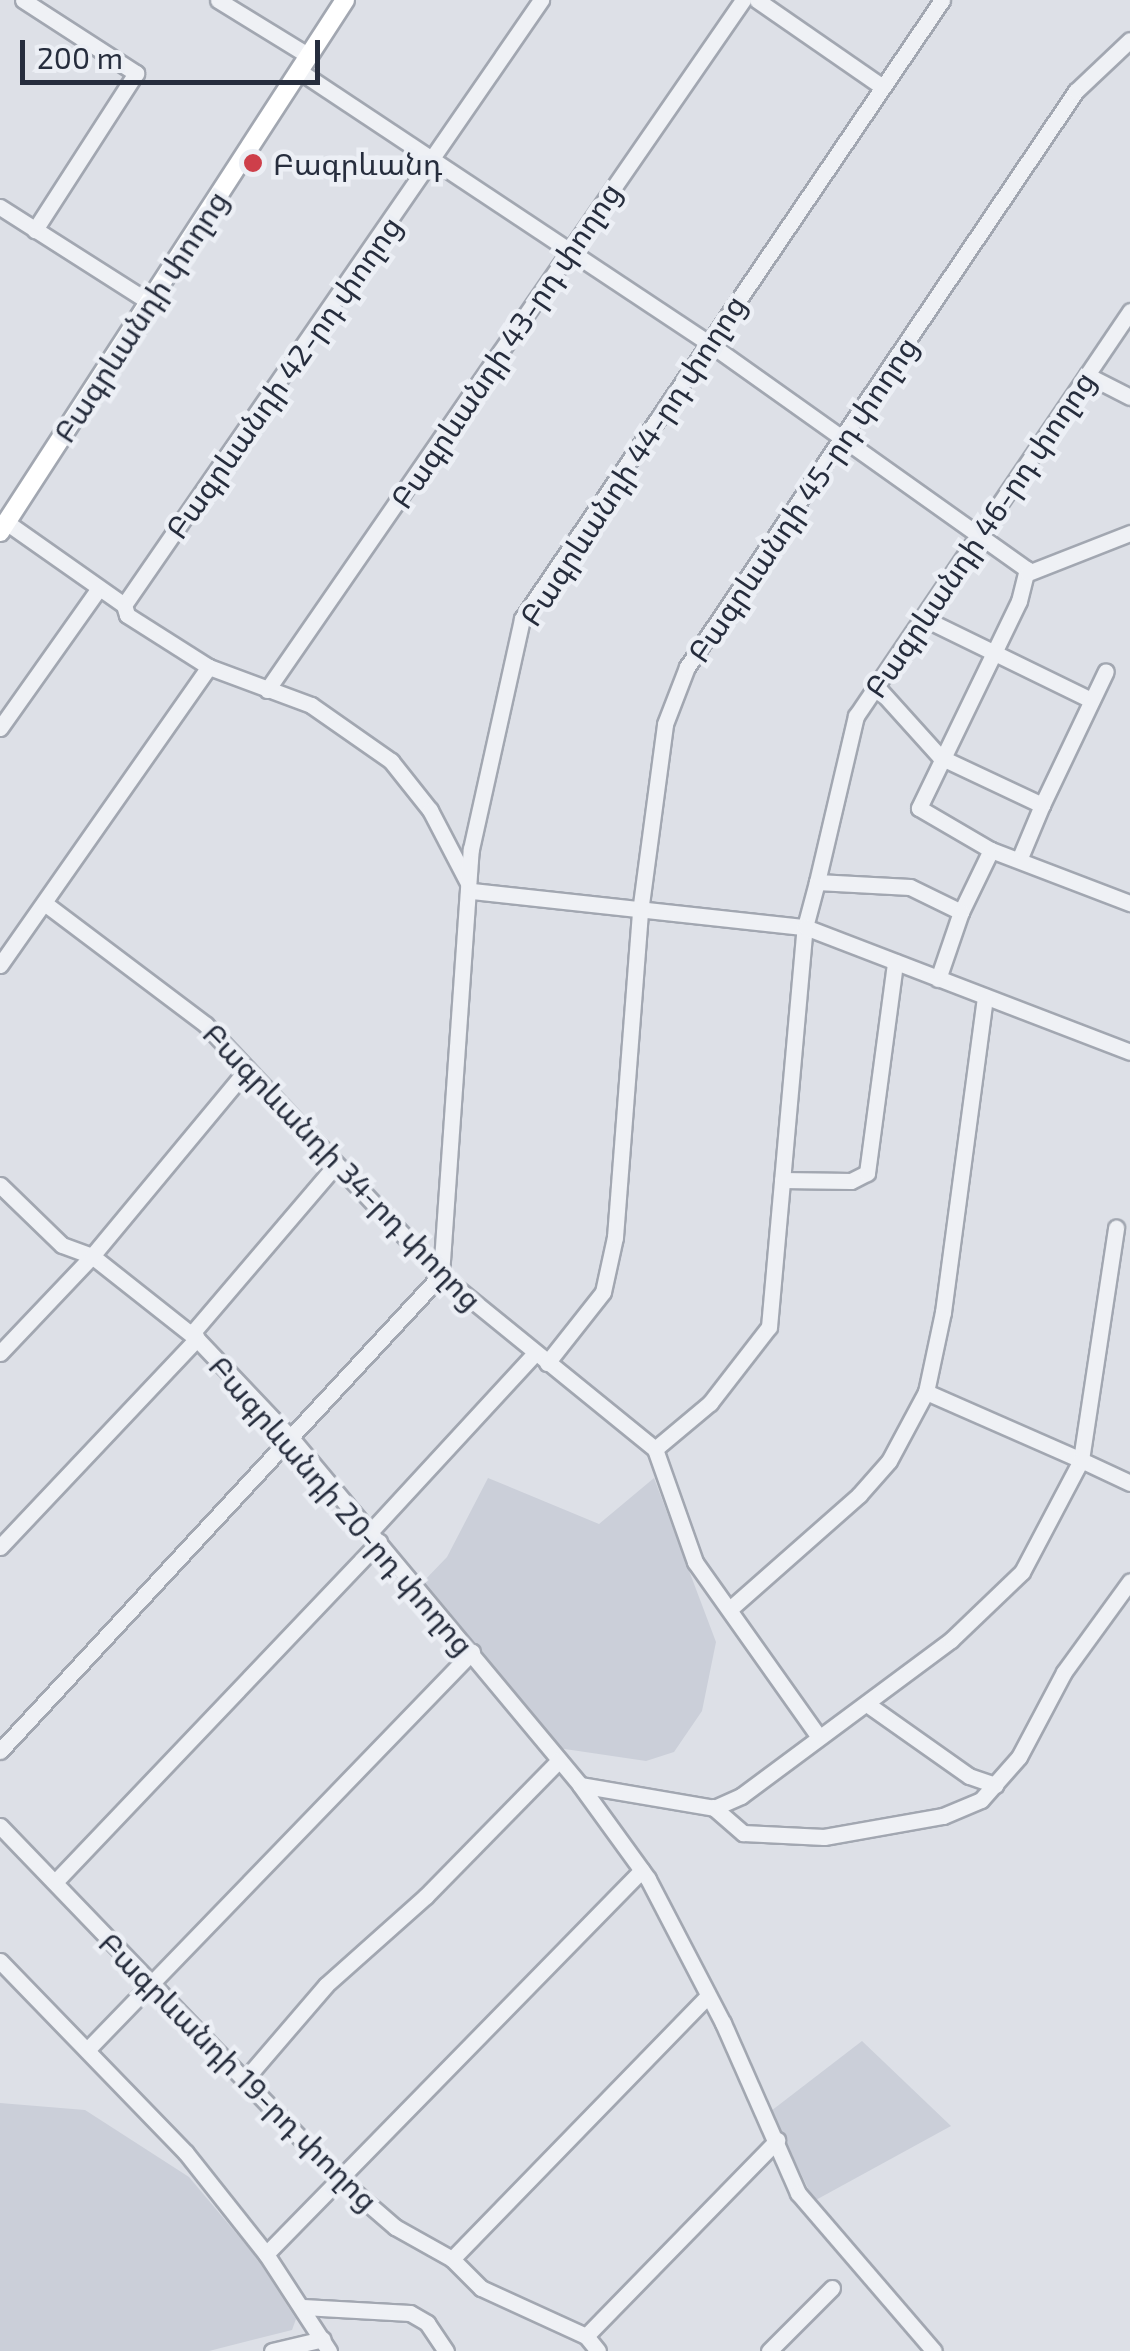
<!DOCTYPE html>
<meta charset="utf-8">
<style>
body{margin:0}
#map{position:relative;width:1130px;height:2351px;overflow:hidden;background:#dde0e7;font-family:"Exo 2","Noto Sans Armenian",sans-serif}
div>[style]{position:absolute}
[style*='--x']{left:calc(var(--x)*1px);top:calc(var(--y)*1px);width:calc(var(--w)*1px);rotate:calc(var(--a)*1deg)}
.built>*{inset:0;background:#cbcfd9}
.roads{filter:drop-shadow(2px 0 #a2a7b1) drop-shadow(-2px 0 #a2a7b1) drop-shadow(0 2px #a2a7b1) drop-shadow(0 -2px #a2a7b1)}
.minor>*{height:15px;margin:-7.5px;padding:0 7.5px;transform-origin:7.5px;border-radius:7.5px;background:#eff1f5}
.major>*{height:18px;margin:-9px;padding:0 9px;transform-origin:9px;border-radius:9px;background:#fff}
.dots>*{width:28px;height:28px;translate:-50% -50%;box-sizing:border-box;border:5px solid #eceff5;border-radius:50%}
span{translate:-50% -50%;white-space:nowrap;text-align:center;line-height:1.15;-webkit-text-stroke:9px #eceff5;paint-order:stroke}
.poi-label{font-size:30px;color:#262d3d}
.left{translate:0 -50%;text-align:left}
.street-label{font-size:30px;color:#262d3d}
.scale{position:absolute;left:20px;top:40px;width:300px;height:45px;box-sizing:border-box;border:5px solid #262d3d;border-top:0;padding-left:12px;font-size:30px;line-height:35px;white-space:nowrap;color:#262d3d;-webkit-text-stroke:8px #eceff5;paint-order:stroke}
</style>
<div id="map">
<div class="built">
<i style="clip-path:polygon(488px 1478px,599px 1524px,654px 1478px,716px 1642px,702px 1711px,674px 1752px,646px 1761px,558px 1748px,422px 1583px,447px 1557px)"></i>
<i style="clip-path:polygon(862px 2041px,951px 2126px,814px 2201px,771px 2111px)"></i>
<i style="clip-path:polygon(0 2103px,85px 2110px,189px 2177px,257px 2258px,296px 2319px,292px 2330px,209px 2351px,0 2351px)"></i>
</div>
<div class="roads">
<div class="minor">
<i style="--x:23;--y:0;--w:135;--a:32.9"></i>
<i style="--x:136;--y:73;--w:187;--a:122.8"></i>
<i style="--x:218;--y:0;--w:107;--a:31.6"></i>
<i style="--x:757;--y:0;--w:151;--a:34.7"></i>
<i style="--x:299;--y:71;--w:490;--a:33.6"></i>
<i style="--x:707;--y:342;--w:392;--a:35.4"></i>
<i style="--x:1027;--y:569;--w:33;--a:104"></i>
<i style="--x:1019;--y:601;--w:230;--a:115.8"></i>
<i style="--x:919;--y:808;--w:83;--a:30.3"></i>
<i style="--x:0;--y:207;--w:177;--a:32.5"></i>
<i style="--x:1087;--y:375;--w:48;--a:27.1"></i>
<i style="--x:6;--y:522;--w:144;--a:35.1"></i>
<i style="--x:124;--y:605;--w:10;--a:73"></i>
<i style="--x:127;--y:615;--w:97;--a:32.4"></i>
<i style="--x:209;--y:667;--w:109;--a:20.4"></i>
<i style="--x:311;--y:705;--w:98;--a:35"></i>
<i style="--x:391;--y:761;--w:63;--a:51.5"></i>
<i style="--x:430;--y:810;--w:82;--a:62.5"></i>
<i style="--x:1028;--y:573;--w:110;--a:-21.4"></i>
<i style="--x:124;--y:605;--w:735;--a:-55.42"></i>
<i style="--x:923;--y:618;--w:187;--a:26"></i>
<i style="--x:877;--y:687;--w:94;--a:48"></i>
<i style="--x:940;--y:757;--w:113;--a:25.2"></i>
<i style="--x:1042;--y:805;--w:148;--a:-64.5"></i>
<i style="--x:267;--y:690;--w:838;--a:-55.4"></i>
<i style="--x:0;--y:728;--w:171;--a:-54.7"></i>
<i style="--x:1019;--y:860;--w:60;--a:-67.3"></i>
<i style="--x:817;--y:882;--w:171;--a:-76.8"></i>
<i style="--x:856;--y:716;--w:489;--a:-55.9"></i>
<i style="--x:472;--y:891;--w:335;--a:6.2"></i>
<i style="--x:805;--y:927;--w:47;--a:-75.1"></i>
<i style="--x:817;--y:882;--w:93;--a:3.1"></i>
<i style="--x:910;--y:887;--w:57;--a:26.1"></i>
<i style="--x:961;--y:912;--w:69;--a:-64.2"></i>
<i style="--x:991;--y:850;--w:149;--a:20.9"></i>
<i style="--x:47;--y:905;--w:199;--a:37"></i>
<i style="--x:206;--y:1025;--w:343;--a:46.8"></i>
<i style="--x:441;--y:1275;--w:276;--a:39.1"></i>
<i style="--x:655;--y:1449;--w:120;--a:70.5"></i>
<i style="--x:695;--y:1562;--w:214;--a:54.7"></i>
<i style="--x:0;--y:965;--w:364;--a:-55"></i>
<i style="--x:938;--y:979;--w:71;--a:-71.1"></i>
<i style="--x:782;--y:1180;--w:69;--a:0.8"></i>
<i style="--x:851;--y:1181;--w:18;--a:-27"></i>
<i style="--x:867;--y:1173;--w:213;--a:-82.4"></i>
<i style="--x:0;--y:1185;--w:86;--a:44.1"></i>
<i style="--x:62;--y:1245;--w:32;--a:20"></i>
<i style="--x:92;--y:1256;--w:134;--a:38.3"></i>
<i style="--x:197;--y:1339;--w:138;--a:46.5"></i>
<i style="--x:292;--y:1439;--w:450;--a:50.2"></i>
<i style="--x:580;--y:1785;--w:116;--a:54.1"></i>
<i style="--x:648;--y:1879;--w:162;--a:62.5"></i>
<i style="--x:723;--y:2023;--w:186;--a:66.2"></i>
<i style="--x:798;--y:2193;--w:208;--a:49.3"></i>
<i style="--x:0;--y:1353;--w:134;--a:-46.5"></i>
<i style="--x:92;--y:1256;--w:243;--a:-50.3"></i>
<i style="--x:547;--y:1363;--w:90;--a:-51.7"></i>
<i style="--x:603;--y:1292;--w:56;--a:-77.7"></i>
<i style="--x:615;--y:1237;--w:326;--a:-85.6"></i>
<i style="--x:640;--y:912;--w:190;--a:-82.4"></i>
<i style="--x:665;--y:724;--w:61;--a:-68.9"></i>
<i style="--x:687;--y:667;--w:695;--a:-55.97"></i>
<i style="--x:1076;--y:91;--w:74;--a:-43.4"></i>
<i style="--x:926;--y:1392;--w:169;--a:23.7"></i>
<i style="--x:1081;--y:1460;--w:235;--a:-81.4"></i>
<i style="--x:655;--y:1449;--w:72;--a:-39.9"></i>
<i style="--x:710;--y:1403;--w:96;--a:-52.2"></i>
<i style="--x:769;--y:1327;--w:402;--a:-84.9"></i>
<i style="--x:805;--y:927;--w:348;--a:21"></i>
<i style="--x:370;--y:1532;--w:243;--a:-47.3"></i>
<i style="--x:0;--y:1547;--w:286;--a:-46.6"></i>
<i style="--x:197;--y:1339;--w:9;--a:-111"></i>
<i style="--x:194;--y:1331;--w:218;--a:-49.5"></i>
<i style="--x:731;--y:1608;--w:171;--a:-41.4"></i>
<i style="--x:859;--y:1495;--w:45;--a:-48.6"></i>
<i style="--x:889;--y:1461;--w:78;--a:-61.8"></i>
<i style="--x:926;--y:1392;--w:82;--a:-78"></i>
<i style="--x:943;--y:1312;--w:318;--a:-82.4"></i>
<i style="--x:867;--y:1704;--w:125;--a:35.2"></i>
<i style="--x:969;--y:1776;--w:28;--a:19"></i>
<i style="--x:0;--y:1751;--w:649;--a:-47.19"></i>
<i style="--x:441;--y:1275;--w:427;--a:-86"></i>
<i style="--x:471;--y:849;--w:236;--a:-77.5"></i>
<i style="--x:522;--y:619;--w:748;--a:-55.84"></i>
<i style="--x:580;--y:1785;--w:136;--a:9.7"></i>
<i style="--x:714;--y:1808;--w:30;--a:-24"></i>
<i style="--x:741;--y:1796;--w:262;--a:-36.6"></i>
<i style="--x:951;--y:1640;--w:98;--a:-43.8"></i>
<i style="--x:1022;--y:1572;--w:127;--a:-62.2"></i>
<i style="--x:1081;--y:1460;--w:54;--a:25.1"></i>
<i style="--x:713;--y:1807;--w:40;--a:41"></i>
<i style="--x:743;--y:1833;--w:81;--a:2.8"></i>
<i style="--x:824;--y:1837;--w:121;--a:-10"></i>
<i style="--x:943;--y:1816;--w:41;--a:-22.8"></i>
<i style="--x:981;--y:1800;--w:57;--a:-48.5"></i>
<i style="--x:1019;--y:1757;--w:96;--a:-62.1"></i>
<i style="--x:1064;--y:1672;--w:112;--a:-54"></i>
<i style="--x:0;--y:1826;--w:494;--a:46.1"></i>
<i style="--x:343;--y:2182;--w:69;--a:40.9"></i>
<i style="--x:395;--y:2227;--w:65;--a:29.3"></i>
<i style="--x:452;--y:2259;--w:41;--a:45"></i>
<i style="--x:481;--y:2288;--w:115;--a:24.6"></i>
<i style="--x:586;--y:2336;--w:19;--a:51"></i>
<i style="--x:55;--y:1882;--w:470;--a:-46.4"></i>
<i style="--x:0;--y:1961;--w:267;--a:45.9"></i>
<i style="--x:186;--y:2153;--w:129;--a:51.6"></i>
<i style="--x:266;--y:2254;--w:116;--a:57"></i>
<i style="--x:87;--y:2050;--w:554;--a:-45.95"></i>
<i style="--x:247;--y:2077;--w:121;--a:-49.3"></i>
<i style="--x:326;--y:1985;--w:134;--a:-41.7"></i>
<i style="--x:426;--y:1896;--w:190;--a:-45.6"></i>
<i style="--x:266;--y:2254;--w:537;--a:-45.6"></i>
<i style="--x:452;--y:2259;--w:367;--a:-45.8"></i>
<i style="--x:303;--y:2307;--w:107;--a:3.2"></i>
<i style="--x:410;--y:2313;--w:20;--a:30"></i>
<i style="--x:427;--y:2323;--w:34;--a:56"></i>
<i style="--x:586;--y:2336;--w:274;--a:-45.7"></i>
<i style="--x:272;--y:2351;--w:52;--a:-13.2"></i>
<i style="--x:769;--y:2351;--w:89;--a:-45"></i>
</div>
<div class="major">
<i style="--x:0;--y:532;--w:634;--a:-57.04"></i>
</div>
</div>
<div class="dots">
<i style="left:253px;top:163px;background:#ce3f4a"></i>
</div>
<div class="poi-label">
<span class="left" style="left:273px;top:163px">Բագրևանդ</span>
</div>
<div class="street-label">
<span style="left:140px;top:316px;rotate:-57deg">Բագրևանդի փողոց</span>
<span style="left:505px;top:345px;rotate:-56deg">Բագրևանդի 43-րդ փողոց</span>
<span style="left:283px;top:377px;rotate:-55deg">Բագրևանդի 42-րդ փողոց</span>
<span style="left:632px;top:460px;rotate:-57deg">Բագրևանդի 44-րդ փողոց</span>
<span style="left:802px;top:499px;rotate:-56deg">Բագրևանդի 45-րդ փողոց</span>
<span style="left:979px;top:534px;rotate:-56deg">Բագրևանդի 46-րդ փողոց</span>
<span style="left:343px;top:1166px;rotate:46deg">Բագրևանդի 34-րդ փողոց</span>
<span style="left:342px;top:1505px;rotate:49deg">Բագրևանդի 20-րդ փողոց</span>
<span style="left:239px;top:2071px;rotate:45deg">Բագրևանդի 19-րդ փողոց</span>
</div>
<div class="scale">200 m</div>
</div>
